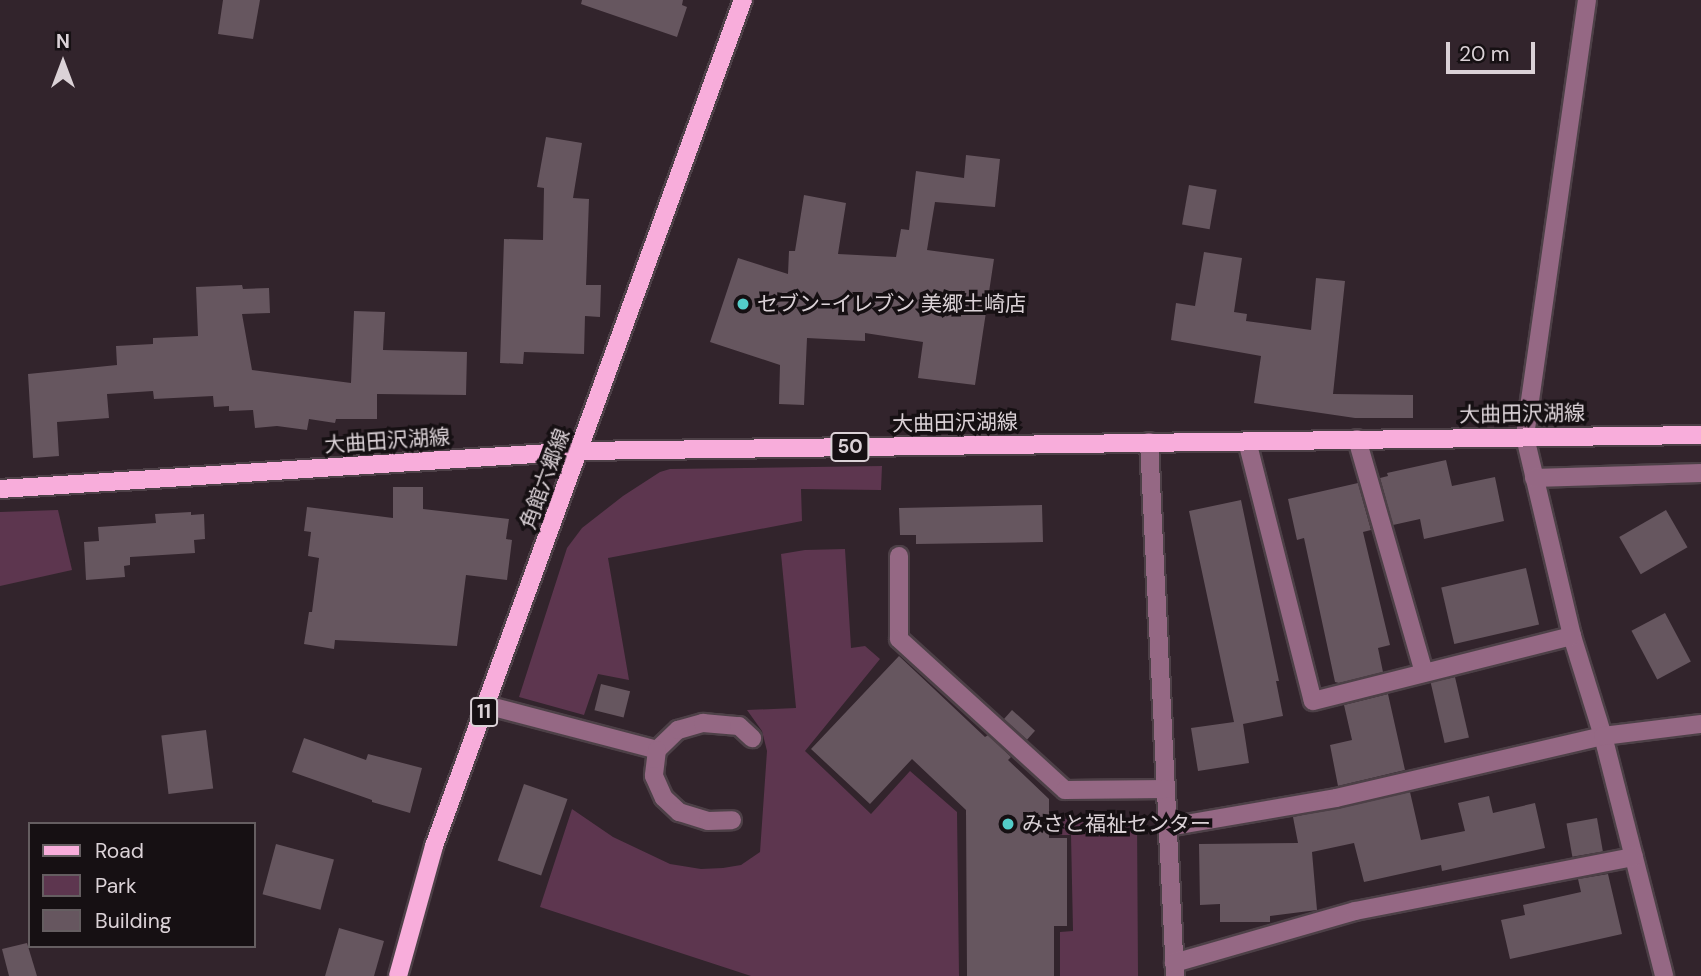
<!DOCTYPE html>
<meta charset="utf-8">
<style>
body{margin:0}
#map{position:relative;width:1701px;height:976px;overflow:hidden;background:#32242c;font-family:"DM Sans","Noto Sans JP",sans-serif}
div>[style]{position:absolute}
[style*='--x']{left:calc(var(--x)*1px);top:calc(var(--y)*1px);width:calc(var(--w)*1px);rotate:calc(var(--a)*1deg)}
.green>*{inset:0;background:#5d364f}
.building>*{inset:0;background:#66565f;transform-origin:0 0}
.roads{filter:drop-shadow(2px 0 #4d4047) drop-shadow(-2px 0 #4d4047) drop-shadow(0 2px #4d4047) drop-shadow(0 -2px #4d4047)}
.minor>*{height:18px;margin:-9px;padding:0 9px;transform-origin:9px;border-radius:9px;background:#956884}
.major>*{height:18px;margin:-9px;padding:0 9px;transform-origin:9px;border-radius:9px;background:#f8addb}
.dots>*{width:19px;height:19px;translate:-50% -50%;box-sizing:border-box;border:4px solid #161013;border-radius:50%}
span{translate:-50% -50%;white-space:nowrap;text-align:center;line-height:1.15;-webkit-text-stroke:7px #161013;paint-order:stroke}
.shield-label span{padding:2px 5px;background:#161013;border:2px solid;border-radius:5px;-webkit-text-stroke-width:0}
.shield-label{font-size:19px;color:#dbd2d7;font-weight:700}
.poi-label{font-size:21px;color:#dbd2d7}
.left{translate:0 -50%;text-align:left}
.street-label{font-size:21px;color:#dbd2d7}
.legend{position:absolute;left:28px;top:822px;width:228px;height:126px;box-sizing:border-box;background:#161013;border:2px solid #655e61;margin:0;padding:9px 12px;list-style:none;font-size:21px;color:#dbd2d7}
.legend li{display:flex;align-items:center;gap:14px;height:35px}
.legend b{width:35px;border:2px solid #655e61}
.north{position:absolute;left:28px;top:28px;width:70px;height:70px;-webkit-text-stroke:5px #161013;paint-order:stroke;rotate:0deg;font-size:19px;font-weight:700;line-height:28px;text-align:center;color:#dbd2d7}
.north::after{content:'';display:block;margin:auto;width:24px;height:32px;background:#dbd2d7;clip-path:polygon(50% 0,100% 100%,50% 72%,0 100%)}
.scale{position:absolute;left:1446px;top:42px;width:89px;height:32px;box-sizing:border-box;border:4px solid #dbd2d7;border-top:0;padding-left:9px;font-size:21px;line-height:24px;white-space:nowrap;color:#dbd2d7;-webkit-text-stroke:5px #161013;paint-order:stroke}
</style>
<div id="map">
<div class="green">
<i style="clip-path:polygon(882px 466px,881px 490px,801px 489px,802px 521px,608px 558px,629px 680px,598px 674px,584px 715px,519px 697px,567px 548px,582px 528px,623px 496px,660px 472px,670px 469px)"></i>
<i style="clip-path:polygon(58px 510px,72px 570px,0 586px,0 512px)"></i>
<i style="clip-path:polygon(845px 549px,851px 648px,865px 646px,880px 659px,805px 751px,871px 814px,910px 771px,957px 812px,959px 976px,751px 976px,540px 907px,572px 809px,613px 837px,670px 864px,701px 869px,723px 868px,741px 865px,760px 852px,767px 751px,762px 731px,747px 710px,796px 708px,781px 554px,805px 550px)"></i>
<i style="clip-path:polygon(1137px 818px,1138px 976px,1060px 976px,1060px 932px,1073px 931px,1071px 835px,1055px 835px,1055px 819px)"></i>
</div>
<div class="building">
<i style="clip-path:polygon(223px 0,260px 0,253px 39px,218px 34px)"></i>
<i style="clip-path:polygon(582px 0,683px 0,682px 5px,687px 7px,677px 37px,581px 4px)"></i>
<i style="clip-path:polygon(546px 137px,582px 143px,573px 198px,589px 199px,586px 285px,601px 285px,600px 317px,585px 316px,584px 354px,524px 352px,523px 364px,500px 363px,504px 239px,543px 240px,544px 188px,537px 187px)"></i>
<i style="clip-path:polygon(966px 155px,1000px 159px,995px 207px,935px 202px,927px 250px,994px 259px,975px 385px,918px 378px,923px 342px,865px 333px,865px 341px,807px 338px,804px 405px,779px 404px,780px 365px,710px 342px,738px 258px,788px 274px,789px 251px,795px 251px,804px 195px,846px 203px,838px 254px,896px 257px,901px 229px,909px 230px,916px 171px,964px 178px)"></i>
<i style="left:1189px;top:185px;width:28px;height:40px;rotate:10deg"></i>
<i style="clip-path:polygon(1204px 252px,1242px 258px,1234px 312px,1247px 314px,1246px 321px,1311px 330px,1316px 278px,1345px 281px,1333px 394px,1413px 395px,1413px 418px,1355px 418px,1254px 403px,1261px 356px,1171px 340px,1176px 303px,1195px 306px)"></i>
<i style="clip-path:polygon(242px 285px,243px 289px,269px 288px,270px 313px,242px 314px,252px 370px,351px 383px,354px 311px,385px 312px,383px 350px,467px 352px,466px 395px,377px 394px,377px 419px,336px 419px,335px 423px,309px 419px,307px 430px,277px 426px,255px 428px,253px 410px,229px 411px,229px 406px,214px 407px,213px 396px,154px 399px,153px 391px,107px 394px,109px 418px,57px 422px,59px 456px,33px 458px,28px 374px,117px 365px,116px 346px,153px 344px,153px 338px,198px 336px,196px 287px)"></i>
<i style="clip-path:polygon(1446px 460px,1452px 486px,1495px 477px,1504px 521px,1424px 539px,1420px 519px,1393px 525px,1380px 478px,1388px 476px,1387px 473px)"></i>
<i style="clip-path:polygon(1358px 483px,1371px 530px,1363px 532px,1390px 645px,1378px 648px,1383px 672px,1339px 683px,1335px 682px,1304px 538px,1297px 540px,1288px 499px)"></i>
<i style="clip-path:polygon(393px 487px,423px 487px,423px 509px,509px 519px,506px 539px,512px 540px,507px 580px,466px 575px,457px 646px,335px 640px,334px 649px,304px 644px,309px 612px,312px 612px,319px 558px,308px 556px,311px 532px,304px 531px,307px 507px,393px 518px)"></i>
<i style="clip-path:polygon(1241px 500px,1279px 681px,1276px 681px,1283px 716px,1243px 724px,1249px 763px,1198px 771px,1191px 728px,1234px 722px,1189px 511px)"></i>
<i style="clip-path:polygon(1042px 505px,1043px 542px,916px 544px,916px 535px,900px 535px,899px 508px)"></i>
<i style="left:1666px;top:510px;width:43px;height:54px;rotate:60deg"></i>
<i style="clip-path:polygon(191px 512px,191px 515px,204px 514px,205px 539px,194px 540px,195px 553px,130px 557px,130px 565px,124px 566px,125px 577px,86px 580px,84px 542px,99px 541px,98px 527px,156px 523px,155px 514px)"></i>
<i style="left:1526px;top:568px;width:58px;height:87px;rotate:77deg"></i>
<i style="left:1665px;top:613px;width:55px;height:38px;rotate:62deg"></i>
<i style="clip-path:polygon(899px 656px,985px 737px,988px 735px,1011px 757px,1008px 760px,1049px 799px,1049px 838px,1067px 838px,1067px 926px,1054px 926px,1054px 976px,967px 976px,966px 810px,912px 759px,870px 804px,811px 749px)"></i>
<i style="left:1455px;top:677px;width:62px;height:25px;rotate:77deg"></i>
<i style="left:601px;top:684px;width:30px;height:27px;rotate:14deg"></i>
<i style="clip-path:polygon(1388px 694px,1405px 770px,1338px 786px,1330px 745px,1352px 740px,1344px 705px)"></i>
<i style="left:1012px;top:710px;width:31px;height:12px;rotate:42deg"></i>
<i style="left:206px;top:730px;width:59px;height:45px;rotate:83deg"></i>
<i style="clip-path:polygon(304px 738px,366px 760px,368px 754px,422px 768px,410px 813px,372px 802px,372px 800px,292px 772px)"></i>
<i style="left:524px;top:784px;width:46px;height:81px;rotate:19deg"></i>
<i style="clip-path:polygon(1410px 792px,1421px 840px,1465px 831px,1458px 803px,1489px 796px,1493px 813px,1535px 803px,1545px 848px,1442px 871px,1441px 865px,1364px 882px,1354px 843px,1312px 852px,1317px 910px,1270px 916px,1270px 922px,1220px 922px,1220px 904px,1200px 905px,1199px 844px,1298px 843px,1293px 817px)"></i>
<i style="left:1597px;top:818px;width:34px;height:31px;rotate:80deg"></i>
<i style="left:276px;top:844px;width:60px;height:52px;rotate:15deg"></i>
<i style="clip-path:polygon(1608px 874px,1622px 934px,1510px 959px,1501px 920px,1525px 915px,1523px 905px,1581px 892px,1578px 879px)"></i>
<i style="clip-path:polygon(339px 928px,384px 941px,374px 976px,325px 976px)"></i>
<i style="clip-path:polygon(27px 943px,37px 976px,9px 976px,2px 949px)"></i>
</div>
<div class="roads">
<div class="minor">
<i style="--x:1587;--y:0;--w:441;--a:98.1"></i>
<i style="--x:1525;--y:437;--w:204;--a:76.7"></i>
<i style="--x:1572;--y:636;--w:105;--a:72.8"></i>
<i style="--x:1603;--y:736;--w:248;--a:75.7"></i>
<i style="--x:1357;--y:439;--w:243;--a:74"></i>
<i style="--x:1247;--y:441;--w:268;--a:75.8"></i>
<i style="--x:1313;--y:701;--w:267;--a:-14.1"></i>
<i style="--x:1149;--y:442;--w:535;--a:87.21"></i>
<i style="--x:1534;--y:478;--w:167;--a:-1.7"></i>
<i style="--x:899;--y:556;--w:83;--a:90"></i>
<i style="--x:899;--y:639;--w:224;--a:42.3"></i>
<i style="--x:1065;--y:790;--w:101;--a:-0.6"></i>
<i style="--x:486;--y:705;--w:177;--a:14.7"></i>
<i style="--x:657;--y:750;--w:29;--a:-44"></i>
<i style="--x:678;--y:730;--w:26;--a:-16"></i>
<i style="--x:703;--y:723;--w:36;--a:5"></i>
<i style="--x:739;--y:726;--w:18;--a:43"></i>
<i style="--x:657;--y:750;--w:26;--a:97"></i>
<i style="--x:654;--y:776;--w:24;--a:66"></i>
<i style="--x:664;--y:798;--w:21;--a:43"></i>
<i style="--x:679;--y:812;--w:30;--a:17"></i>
<i style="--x:708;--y:821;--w:24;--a:-2"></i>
<i style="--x:1168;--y:827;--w:170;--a:-9.8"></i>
<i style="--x:1336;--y:798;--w:274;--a:-13.1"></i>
<i style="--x:1603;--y:736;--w:99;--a:-7"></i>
<i style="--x:1174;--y:963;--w:188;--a:-16"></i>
<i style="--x:1355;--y:911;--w:284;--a:-11"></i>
</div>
<div class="major">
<i style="--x:0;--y:489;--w:581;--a:-3.75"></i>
<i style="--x:580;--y:451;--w:1121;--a:-0.82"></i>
<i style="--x:398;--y:976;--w:135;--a:-74.5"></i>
<i style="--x:434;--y:846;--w:901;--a:-69.94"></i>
</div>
</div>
<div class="dots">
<i style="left:743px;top:304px;background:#53cdc9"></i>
<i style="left:1008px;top:824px;background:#53cdc9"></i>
</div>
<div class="shield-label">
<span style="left:850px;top:447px">50</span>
<span style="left:484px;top:712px">11</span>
</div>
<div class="poi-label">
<span class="left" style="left:757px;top:304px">セブン-イレブン 美郷土崎店</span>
<span class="left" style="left:1022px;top:824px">みさと福祉センター</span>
</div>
<div class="street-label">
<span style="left:1522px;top:414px;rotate:-1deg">大曲田沢湖線</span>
<span style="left:955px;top:423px;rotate:-1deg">大曲田沢湖線</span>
<span style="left:387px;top:441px;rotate:-4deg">大曲田沢湖線</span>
<span style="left:545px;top:479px;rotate:-70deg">角館六郷線</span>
</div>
<ul class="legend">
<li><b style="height:9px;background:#f8addb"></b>Road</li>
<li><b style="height:19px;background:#5d364f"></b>Park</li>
<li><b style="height:19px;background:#66565f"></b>Building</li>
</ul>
<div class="north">N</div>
<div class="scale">20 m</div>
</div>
